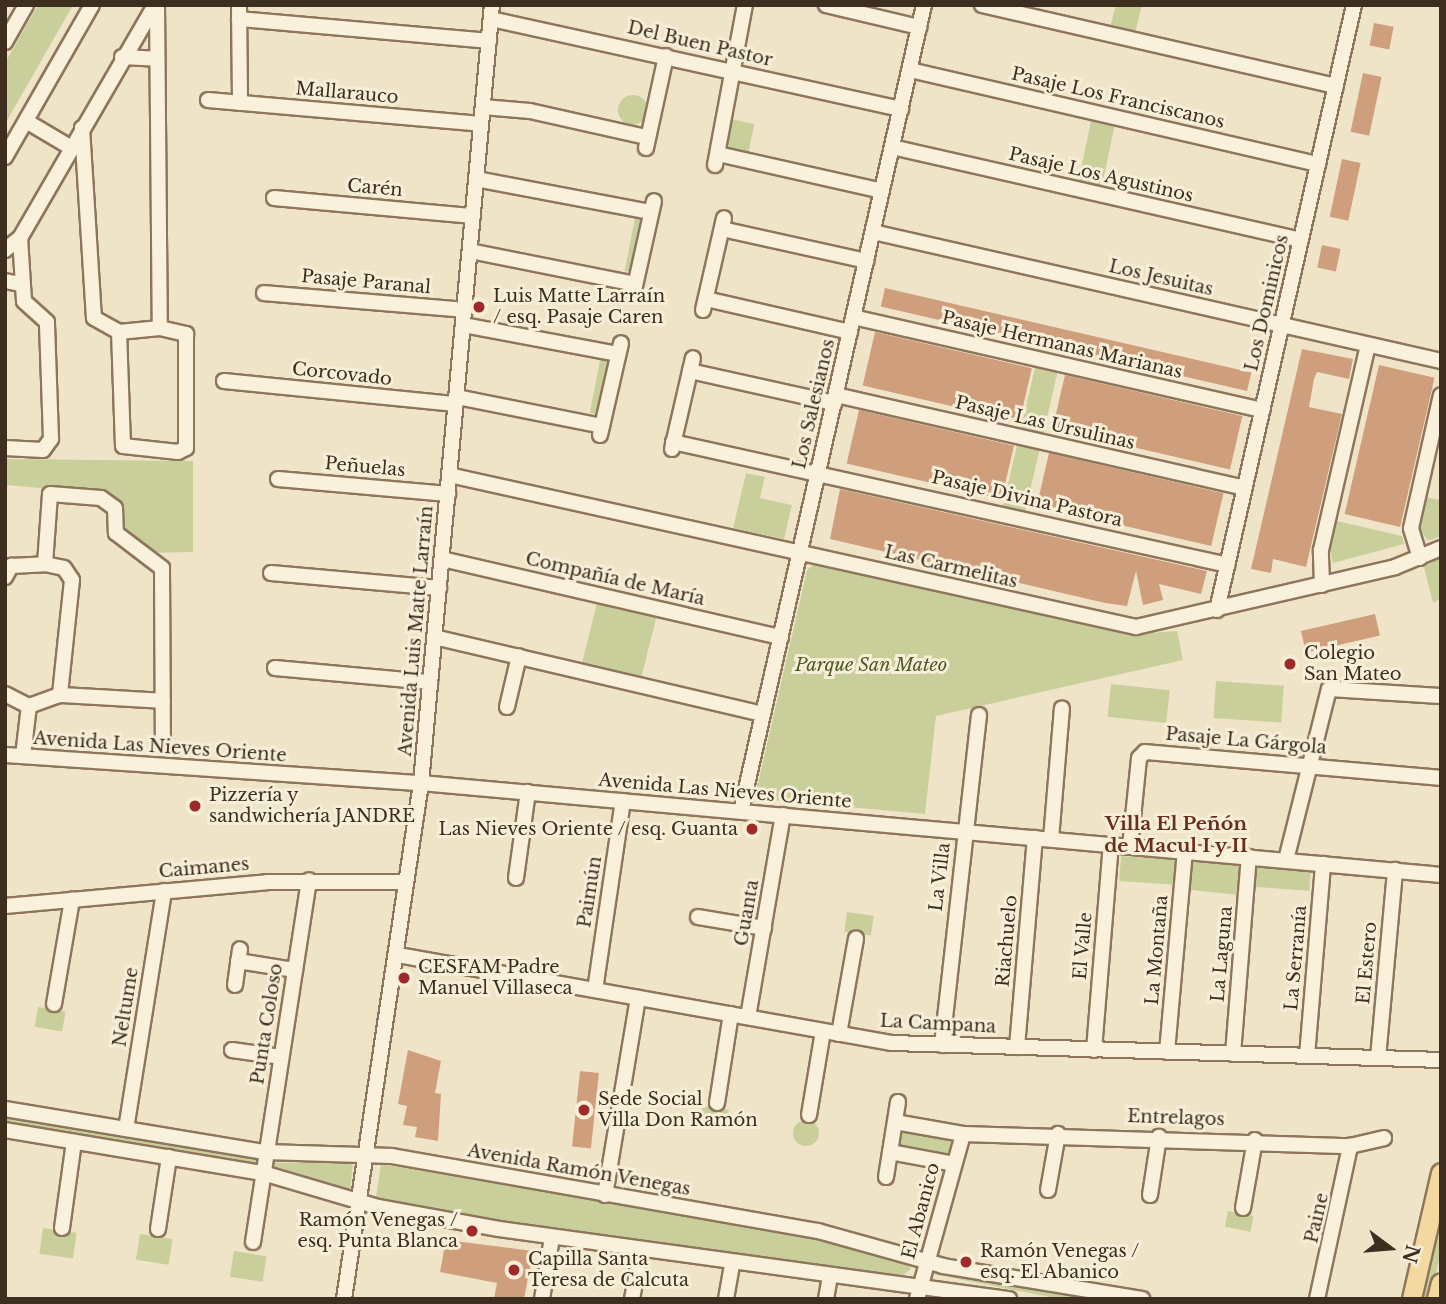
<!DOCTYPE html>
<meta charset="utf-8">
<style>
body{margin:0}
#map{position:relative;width:1446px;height:1304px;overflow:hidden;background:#f0e4c8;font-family:"Libre Baskerville",serif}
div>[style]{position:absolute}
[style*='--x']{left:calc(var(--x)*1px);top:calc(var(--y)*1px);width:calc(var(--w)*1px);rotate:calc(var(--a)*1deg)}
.green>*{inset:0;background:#c9cf9b;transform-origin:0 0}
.round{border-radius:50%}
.building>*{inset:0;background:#cf9f7d;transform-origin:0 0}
.roads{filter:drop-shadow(2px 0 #8d765c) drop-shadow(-2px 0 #8d765c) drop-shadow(0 2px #8d765c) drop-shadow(0 -2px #8d765c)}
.minor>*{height:14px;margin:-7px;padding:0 7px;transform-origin:7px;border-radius:7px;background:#faf1dc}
.major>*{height:18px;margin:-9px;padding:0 9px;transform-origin:9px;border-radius:9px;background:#f3d9a0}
.dots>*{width:19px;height:19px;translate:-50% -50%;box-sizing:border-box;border:4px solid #f7eed8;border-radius:50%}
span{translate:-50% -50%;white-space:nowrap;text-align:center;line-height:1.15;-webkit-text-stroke:6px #f7eed8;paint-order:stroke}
.street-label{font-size:18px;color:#3d2e20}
.poi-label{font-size:18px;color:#3d2e20}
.left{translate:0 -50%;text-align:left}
.right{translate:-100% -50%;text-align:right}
.park-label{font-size:18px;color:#4d5a26;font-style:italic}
.neighbourhood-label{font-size:19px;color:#6b2e1e;font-weight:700}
.frame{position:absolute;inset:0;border:7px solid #3d2e20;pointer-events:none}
.north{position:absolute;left:1355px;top:1213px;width:70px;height:70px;-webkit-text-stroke:5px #f7eed8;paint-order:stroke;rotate:106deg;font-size:19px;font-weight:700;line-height:28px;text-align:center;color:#3d2e20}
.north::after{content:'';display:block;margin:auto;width:24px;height:32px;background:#3d2e20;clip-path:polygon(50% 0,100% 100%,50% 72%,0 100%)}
</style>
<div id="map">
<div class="green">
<i style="clip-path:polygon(38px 5px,73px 5px,5px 124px,5px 63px)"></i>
<i style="clip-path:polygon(1116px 5px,1142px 5px,1135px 33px,1110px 27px)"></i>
<i class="round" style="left:618px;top:95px;width:30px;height:30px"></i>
<i style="left:1092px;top:117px;width:24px;height:66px;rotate:12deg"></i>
<i style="left:731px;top:119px;width:24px;height:31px;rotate:12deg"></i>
<i style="left:636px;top:213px;width:10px;height:59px;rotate:11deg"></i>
<i style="left:601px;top:355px;width:10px;height:59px;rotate:11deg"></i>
<i style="left:1036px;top:363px;width:23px;height:148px;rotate:13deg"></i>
<i style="clip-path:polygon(5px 459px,193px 461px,193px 552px,149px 553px,121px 532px,120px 504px,110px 494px,5px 485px)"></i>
<i style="clip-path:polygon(746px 473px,765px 477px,760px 498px,792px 505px,784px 539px,733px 528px)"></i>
<i style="clip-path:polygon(1425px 497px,1441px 500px,1441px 536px,1428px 541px,1418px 527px)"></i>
<i style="clip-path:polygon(1337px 521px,1402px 536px,1404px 544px,1333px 563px,1330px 551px)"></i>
<i style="clip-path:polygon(1441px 557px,1441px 598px,1433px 603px,1424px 567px)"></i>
<i style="clip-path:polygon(813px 565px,1132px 634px,1177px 631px,1183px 660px,936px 716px,925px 814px,761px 799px,756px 792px,807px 570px)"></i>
<i style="left:598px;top:599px;width:61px;height:67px;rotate:14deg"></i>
<i style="left:1216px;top:681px;width:68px;height:37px;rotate:4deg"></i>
<i style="left:1111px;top:684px;width:59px;height:33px;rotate:6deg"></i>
<i style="left:1121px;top:856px;width:55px;height:25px;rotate:4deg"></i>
<i style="left:1192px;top:861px;width:50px;height:29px;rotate:6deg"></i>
<i style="left:1257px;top:865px;width:54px;height:22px;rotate:4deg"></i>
<i style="left:847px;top:912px;width:27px;height:20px;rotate:8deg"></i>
<i style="left:38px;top:1007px;width:28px;height:20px;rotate:10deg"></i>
<i style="left:702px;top:1106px;width:27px;height:20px;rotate:8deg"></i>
<i style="clip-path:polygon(5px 1117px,280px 1163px,353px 1161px,350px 1192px,281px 1168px,5px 1122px)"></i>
<i class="round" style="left:793px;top:1120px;width:26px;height:26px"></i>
<i style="left:901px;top:1128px;width:51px;height:22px;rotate:9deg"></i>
<i style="clip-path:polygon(381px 1164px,825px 1237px,905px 1260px,911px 1269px,902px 1276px,821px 1274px,383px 1201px,376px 1197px)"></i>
<i style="left:1228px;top:1211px;width:26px;height:16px;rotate:11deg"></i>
<i style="clip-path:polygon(1441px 1215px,1441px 1252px,1430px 1299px,1420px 1299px)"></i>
<i style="left:43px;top:1228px;width:34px;height:26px;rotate:8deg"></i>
<i style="left:140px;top:1234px;width:33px;height:26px;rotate:9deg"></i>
<i style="left:234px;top:1251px;width:33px;height:26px;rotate:9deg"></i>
<i style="clip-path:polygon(940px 1273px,1098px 1299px,1060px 1299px,933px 1274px)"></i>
</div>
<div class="building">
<i style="left:1374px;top:23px;width:20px;height:23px;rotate:11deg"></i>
<i style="left:1363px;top:73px;width:19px;height:60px;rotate:12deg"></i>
<i style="left:1342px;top:159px;width:19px;height:59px;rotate:12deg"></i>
<i style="left:1322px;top:245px;width:19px;height:23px;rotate:12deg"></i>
<i style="left:885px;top:288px;width:376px;height:19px;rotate:13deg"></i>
<i style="left:875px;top:332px;width:161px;height:55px;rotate:13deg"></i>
<i style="clip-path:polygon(1302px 349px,1353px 359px,1349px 379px,1317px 372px,1314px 379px,1309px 407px,1342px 414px,1306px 567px,1273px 559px,1271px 573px,1251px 569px)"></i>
<i style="left:1379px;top:365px;width:57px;height:153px;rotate:13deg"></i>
<i style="left:1065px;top:375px;width:182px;height:55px;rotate:13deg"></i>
<i style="left:859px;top:410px;width:159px;height:55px;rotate:13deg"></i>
<i style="left:1049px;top:453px;width:179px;height:54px;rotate:13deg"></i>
<i style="clip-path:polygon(840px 489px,1207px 571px,1201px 594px,1159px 584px,1163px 600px,1143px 605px,1136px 571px,1127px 606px,1105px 603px,830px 539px)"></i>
<i style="left:1375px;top:614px;width:22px;height:76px;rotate:77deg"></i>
<i style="clip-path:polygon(408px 1050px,441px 1061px,435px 1093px,441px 1094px,438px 1141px,415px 1137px,417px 1127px,403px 1125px,407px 1106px,398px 1104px)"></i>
<i style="left:580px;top:1071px;width:19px;height:76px;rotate:6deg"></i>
<i style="clip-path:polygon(446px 1240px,533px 1251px,524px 1299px,494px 1299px,497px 1283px,440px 1272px)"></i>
</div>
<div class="roads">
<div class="minor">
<i style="--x:157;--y:5;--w:323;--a:89.5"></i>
<i style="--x:239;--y:5;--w:98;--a:89.4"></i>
<i style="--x:826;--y:5;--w:96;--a:13.3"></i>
<i style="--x:982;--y:5;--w:363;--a:12.9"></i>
<i style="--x:239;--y:19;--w:251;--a:5"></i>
<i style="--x:491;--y:19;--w:420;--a:12.4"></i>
<i style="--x:5;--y:42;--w:43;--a:-60.4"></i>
<i style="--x:122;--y:57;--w:35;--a:3"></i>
<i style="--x:910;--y:70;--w:419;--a:13"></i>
<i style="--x:208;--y:100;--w:274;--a:5"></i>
<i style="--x:483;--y:107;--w:47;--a:4.9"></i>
<i style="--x:530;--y:111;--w:119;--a:12.6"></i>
<i style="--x:26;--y:121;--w:51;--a:30.6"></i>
<i style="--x:82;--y:128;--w:190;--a:86.4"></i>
<i style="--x:94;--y:318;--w:29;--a:29"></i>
<i style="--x:119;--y:332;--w:41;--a:-5.6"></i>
<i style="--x:160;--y:328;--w:27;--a:13"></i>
<i style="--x:186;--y:334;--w:114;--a:90"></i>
<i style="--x:186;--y:448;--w:9;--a:153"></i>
<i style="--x:178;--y:452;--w:55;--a:-173.8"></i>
<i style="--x:123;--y:446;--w:114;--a:-92"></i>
<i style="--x:892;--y:147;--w:419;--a:12.8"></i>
<i style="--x:646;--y:148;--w:94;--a:-77.7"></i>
<i style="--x:718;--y:154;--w:168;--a:12.7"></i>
<i style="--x:5;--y:157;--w:175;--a:-60.2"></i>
<i style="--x:715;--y:165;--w:163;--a:-79.4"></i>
<i style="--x:476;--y:179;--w:178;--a:10.7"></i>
<i style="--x:274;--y:198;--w:200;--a:5.2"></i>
<i style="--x:722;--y:229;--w:148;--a:12.5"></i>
<i style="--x:873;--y:232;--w:582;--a:12.8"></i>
<i style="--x:5;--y:250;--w:19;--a:-39"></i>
<i style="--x:20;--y:238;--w:269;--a:-59.9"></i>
<i style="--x:470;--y:251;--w:168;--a:11.3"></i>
<i style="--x:5;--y:281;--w:15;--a:11"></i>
<i style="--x:264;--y:293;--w:202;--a:4.8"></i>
<i style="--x:633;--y:295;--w:96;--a:-77.4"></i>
<i style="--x:706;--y:299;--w:148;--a:12.9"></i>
<i style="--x:703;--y:310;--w:94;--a:-77.1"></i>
<i style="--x:853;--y:317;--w:420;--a:12.8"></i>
<i style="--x:463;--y:325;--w:158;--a:10.6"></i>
<i style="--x:690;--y:371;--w:148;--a:12.5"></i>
<i style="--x:224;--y:381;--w:233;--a:5.7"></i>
<i style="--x:836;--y:395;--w:419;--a:12.8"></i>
<i style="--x:457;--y:397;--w:148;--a:11.3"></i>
<i style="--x:600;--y:435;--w:94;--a:-77.1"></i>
<i style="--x:673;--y:442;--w:568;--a:12.5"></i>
<i style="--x:5;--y:448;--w:38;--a:3"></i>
<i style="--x:43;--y:450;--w:14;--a:-54"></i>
<i style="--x:51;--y:439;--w:117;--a:-92"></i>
<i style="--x:47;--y:322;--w:31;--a:-138"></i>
<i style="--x:24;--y:301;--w:63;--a:-93.6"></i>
<i style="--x:672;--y:449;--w:93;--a:-77"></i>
<i style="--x:449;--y:475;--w:704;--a:12.48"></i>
<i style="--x:1136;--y:627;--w:266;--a:-13"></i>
<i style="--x:1395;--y:567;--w:50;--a:-22.4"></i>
<i style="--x:278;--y:479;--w:171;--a:5"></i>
<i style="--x:1420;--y:558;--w:31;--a:-107"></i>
<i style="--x:1411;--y:528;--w:136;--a:-77.3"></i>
<i style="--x:442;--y:559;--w:348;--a:13"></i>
<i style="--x:45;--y:564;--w:70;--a:-85.9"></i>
<i style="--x:50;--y:494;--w:51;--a:4.5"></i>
<i style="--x:101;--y:498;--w:17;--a:36"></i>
<i style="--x:115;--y:508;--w:25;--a:88"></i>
<i style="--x:116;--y:533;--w:58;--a:37.3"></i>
<i style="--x:162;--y:568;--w:177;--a:89.7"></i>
<i style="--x:271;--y:573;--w:169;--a:5.1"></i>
<i style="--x:5;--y:577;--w:13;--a:-61"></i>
<i style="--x:11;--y:566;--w:34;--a:-3"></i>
<i style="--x:45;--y:564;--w:19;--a:12"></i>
<i style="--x:64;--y:568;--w:14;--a:56"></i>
<i style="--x:72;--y:580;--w:116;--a:96"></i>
<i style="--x:1322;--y:585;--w:35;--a:-92"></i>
<i style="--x:1321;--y:550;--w:210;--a:-77.1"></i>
<i style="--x:1217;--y:610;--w:620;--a:-77.24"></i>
<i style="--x:434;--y:637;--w:338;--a:13.2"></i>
<i style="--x:275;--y:668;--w:156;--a:5.2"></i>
<i style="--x:5;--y:694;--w:27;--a:27"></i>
<i style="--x:29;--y:706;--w:33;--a:-20"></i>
<i style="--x:60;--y:695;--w:103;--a:3.3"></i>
<i style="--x:507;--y:707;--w:52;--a:-76.8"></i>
<i style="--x:5;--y:755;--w:417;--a:3.9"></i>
<i style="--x:421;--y:783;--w:1024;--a:5.15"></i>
<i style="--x:23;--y:756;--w:50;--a:-83.2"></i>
<i style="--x:741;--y:811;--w:827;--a:-77.21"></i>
<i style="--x:1051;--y:839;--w:131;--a:-85.2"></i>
<i style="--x:1130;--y:847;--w:89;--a:-84.2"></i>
<i style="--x:1139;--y:758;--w:8;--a:-45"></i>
<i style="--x:1145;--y:752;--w:297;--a:5"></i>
<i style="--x:1286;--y:860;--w:176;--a:-75.9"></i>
<i style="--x:1329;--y:689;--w:112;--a:3.6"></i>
<i style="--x:516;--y:878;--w:87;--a:-82.1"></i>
<i style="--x:5;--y:906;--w:263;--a:-5.2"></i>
<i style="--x:267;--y:882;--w:139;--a:0"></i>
<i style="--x:698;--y:917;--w:67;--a:9.5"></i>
<i style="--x:398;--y:955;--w:502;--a:10.1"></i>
<i style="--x:892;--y:1043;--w:549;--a:1.77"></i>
<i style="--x:238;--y:961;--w:58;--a:9"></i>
<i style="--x:235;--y:985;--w:36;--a:-82"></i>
<i style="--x:595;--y:990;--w:191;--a:-81.6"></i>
<i style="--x:54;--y:1004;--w:106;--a:-80.2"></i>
<i style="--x:748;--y:1017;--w:205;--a:-80.2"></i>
<i style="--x:839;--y:1034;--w:97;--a:-79.9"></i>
<i style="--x:942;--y:1045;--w:332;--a:-83.6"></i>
<i style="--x:1017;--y:1047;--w:210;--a:-85.1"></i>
<i style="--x:232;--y:1050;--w:49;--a:8.1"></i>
<i style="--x:1094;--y:1050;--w:206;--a:-85.3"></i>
<i style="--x:1167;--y:1052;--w:201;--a:-84.9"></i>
<i style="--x:1233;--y:1054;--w:198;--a:-85.4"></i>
<i style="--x:1307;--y:1056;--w:193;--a:-85.2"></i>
<i style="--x:1378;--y:1058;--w:189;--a:-84.8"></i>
<i style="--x:717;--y:1103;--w:90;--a:-81.1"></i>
<i style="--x:5;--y:1109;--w:265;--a:9.4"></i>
<i style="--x:266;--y:1152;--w:126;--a:1.8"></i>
<i style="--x:392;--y:1156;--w:433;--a:10"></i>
<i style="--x:818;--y:1231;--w:130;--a:15.6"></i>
<i style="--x:943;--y:1266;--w:202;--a:9.4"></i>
<i style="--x:809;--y:1115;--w:85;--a:-80.5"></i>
<i style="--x:895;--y:1122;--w:69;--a:10"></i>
<i style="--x:126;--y:1129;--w:241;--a:-80.9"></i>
<i style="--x:5;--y:1130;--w:262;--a:9.5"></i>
<i style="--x:263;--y:1173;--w:120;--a:16.5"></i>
<i style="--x:378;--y:1207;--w:123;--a:10.3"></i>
<i style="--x:499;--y:1229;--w:515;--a:7.82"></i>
<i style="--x:963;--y:1134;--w:387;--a:1.8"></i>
<i style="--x:1350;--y:1146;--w:35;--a:-13"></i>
<i style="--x:890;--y:1152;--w:65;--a:10.6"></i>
<i style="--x:886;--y:1177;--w:76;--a:-80.9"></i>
<i style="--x:1048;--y:1190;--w:57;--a:-79.9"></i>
<i style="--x:605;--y:1195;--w:200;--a:-80.5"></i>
<i style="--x:1150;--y:1195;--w:59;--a:-81.2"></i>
<i style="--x:1243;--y:1208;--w:69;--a:-80"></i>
<i style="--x:62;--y:1228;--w:87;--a:-82.1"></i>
<i style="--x:158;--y:1229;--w:73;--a:-81.3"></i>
<i style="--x:253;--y:1242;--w:366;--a:-81.2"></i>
<i style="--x:344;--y:1299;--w:522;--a:-81.51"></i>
<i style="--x:421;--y:783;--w:781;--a:-84.79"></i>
<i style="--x:542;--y:1299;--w:63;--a:-80.8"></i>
<i style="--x:632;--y:1299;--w:49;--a:-79.4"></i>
<i style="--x:726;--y:1299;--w:35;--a:-80"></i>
<i style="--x:826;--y:1299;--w:22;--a:-80"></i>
<i style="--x:917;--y:1299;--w:171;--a:-74.4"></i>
<i style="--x:1317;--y:1299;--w:157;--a:-77.8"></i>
</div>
<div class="major">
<i style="--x:1412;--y:1299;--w:129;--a:-77"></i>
<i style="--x:1437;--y:1299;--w:16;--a:-76"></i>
</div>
</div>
<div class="dots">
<i style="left:479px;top:307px;background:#9e2a2b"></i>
<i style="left:1290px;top:664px;background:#9e2a2b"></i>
<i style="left:195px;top:806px;background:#9e2a2b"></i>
<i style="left:752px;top:829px;background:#9e2a2b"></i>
<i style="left:404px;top:978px;background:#9e2a2b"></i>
<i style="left:584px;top:1110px;background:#9e2a2b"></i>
<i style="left:472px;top:1231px;background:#9e2a2b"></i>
<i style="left:966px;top:1262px;background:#9e2a2b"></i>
<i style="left:514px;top:1270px;background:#9e2a2b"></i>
</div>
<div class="street-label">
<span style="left:700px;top:44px;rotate:13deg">Del Buen Pastor</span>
<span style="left:347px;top:93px;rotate:5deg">Mallarauco</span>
<span style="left:1118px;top:98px;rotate:13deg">Pasaje Los Franciscanos</span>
<span style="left:1101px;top:175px;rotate:13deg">Pasaje Los Agustinos</span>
<span style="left:375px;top:188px;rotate:5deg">Carén</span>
<span style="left:1161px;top:278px;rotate:13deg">Los Jesuitas</span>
<span style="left:366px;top:282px;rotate:5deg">Pasaje Paranal</span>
<span style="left:1267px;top:303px;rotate:-77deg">Los Dominicos</span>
<span style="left:1062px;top:345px;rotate:13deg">Pasaje Hermanas Marianas</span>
<span style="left:342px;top:374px;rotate:6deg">Corcovado</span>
<span style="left:814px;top:404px;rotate:-77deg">Los Salesianos</span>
<span style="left:1045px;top:423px;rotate:13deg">Pasaje Las Ursulinas</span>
<span style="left:365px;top:467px;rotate:5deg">Peñuelas</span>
<span style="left:1027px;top:499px;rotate:13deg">Pasaje Divina Pastora</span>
<span style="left:951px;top:567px;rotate:13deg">Las Carmelitas</span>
<span style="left:615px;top:579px;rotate:13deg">Compañía de María</span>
<span style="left:416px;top:631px;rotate:-85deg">Avenida Luis Matte Larraín</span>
<span style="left:1246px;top:741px;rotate:5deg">Pasaje La Gárgola</span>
<span style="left:160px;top:747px;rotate:4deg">Avenida Las Nieves Oriente</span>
<span style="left:725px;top:791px;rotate:5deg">Avenida Las Nieves Oriente</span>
<span style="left:204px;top:868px;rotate:-5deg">Caimanes</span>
<span style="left:940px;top:877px;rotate:-83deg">La Villa</span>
<span style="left:590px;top:892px;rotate:-81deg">Paimún</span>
<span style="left:747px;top:913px;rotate:-80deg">Guanta</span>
<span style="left:1007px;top:941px;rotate:-85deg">Riachuelo</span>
<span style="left:1083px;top:946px;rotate:-85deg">El Valle</span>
<span style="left:1157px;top:950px;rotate:-85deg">La Montaña</span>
<span style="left:1222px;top:954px;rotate:-85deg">La Laguna</span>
<span style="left:1296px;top:958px;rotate:-85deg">La Serranía</span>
<span style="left:1367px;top:963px;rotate:-85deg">El Estero</span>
<span style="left:126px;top:1007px;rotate:-81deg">Neltume</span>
<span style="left:267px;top:1024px;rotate:-81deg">Punta Coloso</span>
<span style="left:938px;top:1024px;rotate:3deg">La Campana</span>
<span style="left:1176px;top:1118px;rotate:2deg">Entrelagos</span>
<span style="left:579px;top:1170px;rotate:10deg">Avenida Ramón Venegas</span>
<span style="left:921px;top:1211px;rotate:-75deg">El Abanico</span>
<span style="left:1317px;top:1218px;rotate:-77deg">Paine</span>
</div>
<div class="poi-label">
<span class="left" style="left:493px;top:307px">Luis Matte Larraín<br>/ esq. Pasaje Caren</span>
<span class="left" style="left:1304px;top:664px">Colegio<br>San Mateo</span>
<span class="left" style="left:209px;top:806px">Pizzería y<br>sandwichería JANDRE</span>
<span class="right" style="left:738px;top:829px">Las Nieves Oriente / esq. Guanta</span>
<span class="left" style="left:418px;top:978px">CESFAM Padre<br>Manuel Villaseca</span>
<span class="left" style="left:598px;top:1110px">Sede Social<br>Villa Don Ramón</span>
<span class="right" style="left:458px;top:1231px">Ramón Venegas /<br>esq. Punta Blanca</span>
<span class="left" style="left:980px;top:1262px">Ramón Venegas /<br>esq. El Abanico</span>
<span class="left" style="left:528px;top:1270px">Capilla Santa<br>Teresa de Calcuta</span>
</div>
<div class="park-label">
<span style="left:871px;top:665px">Parque San Mateo</span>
</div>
<div class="neighbourhood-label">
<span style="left:1176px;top:835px">Villa El Peñón<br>de Macul I y II</span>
</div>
<div class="frame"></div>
<div class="north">N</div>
</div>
